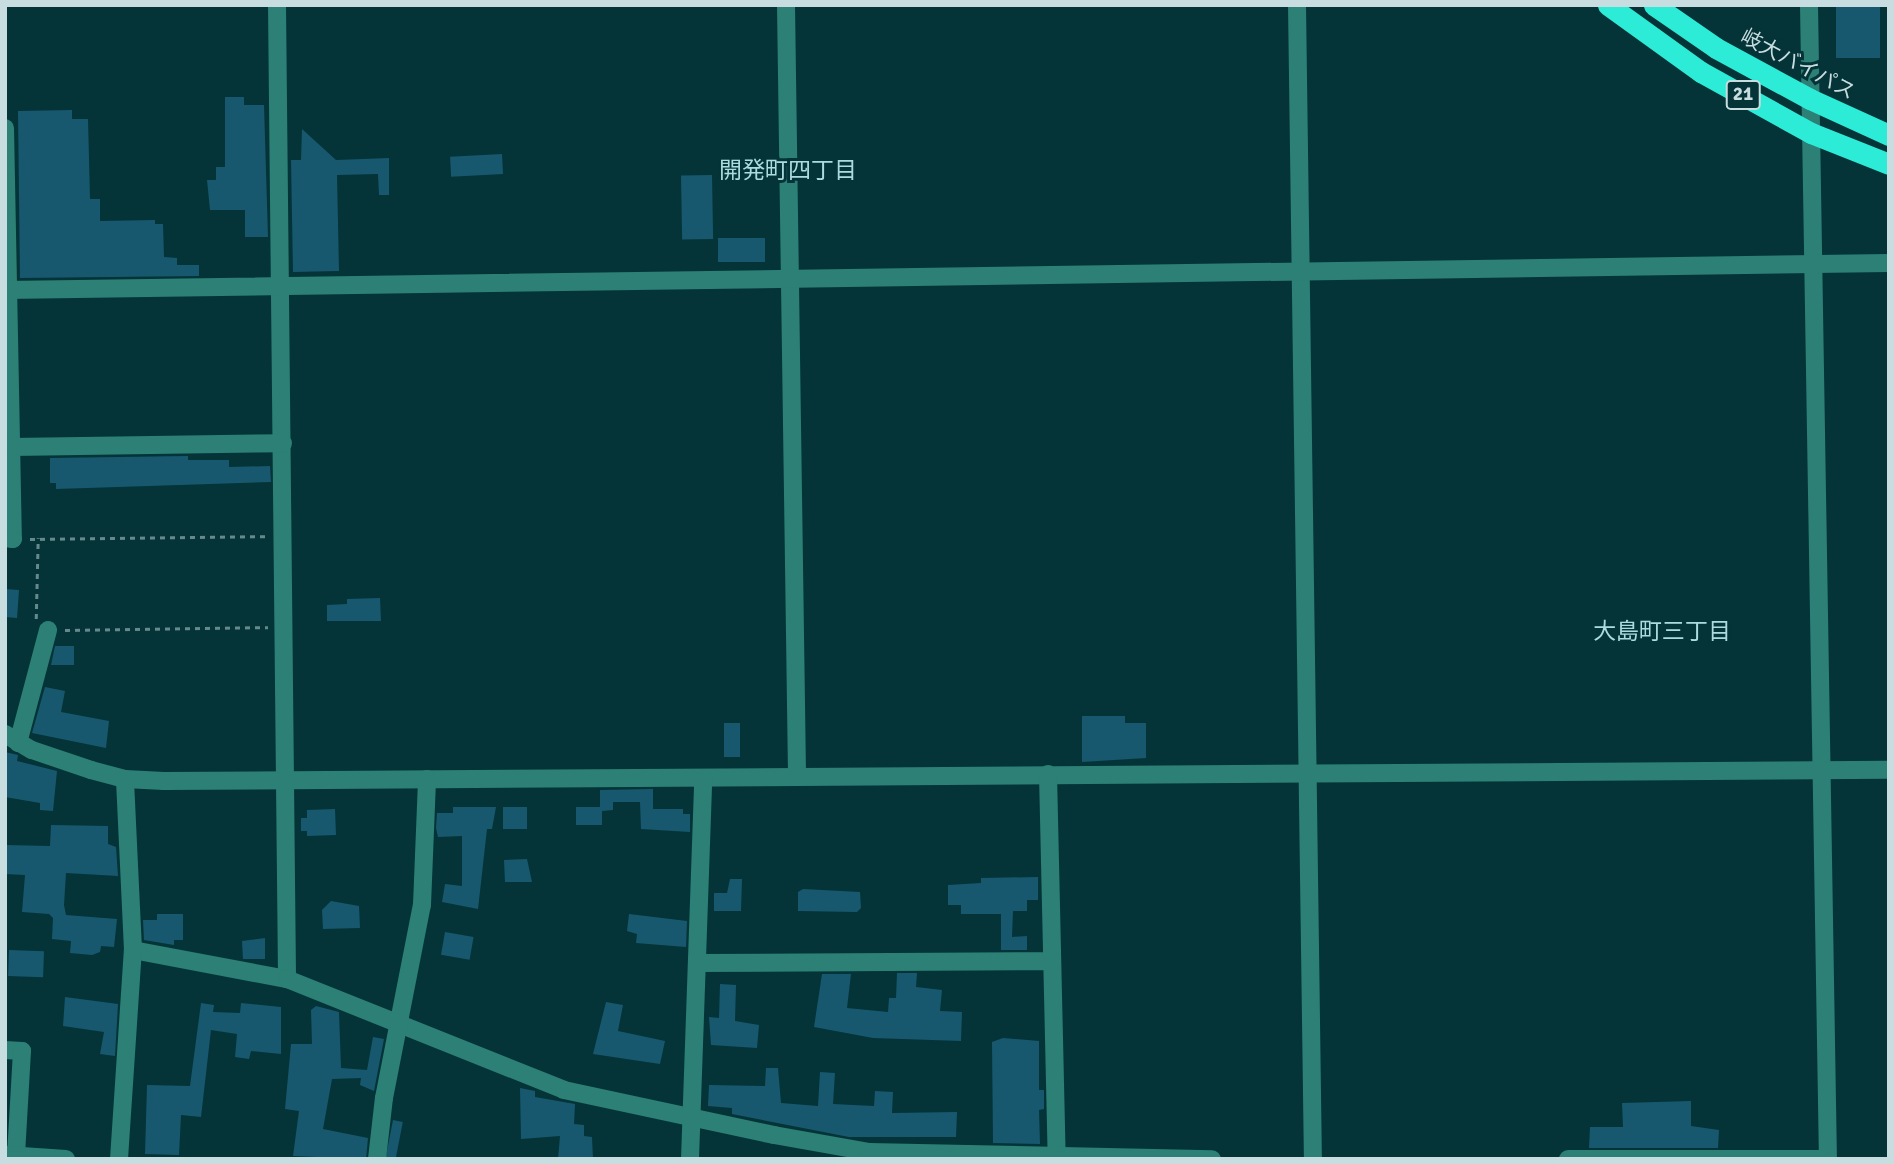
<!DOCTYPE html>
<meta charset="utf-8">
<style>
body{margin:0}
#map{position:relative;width:1894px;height:1164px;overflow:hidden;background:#043438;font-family:Signika,"Noto Sans JP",sans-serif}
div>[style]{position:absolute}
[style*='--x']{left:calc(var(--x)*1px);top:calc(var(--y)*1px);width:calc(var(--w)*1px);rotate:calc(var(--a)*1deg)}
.building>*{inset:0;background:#17586f;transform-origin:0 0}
.path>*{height:2.5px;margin-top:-1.25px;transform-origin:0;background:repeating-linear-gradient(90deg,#66898c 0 5px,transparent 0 10px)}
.minor>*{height:18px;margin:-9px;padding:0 9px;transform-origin:9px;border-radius:9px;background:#2c8075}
.highway>*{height:21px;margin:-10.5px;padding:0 10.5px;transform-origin:10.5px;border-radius:10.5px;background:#2cecd7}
span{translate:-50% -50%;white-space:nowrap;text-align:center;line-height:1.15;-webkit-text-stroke:6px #043438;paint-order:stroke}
.shield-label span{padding:2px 5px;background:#043438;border:2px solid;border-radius:5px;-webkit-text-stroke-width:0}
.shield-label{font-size:19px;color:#c7dde0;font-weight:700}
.street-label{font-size:21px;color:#c7dde0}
.neighbourhood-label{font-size:23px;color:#acdadf}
.frame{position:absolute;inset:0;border:7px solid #c7dde0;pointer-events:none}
</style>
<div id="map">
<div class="building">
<i style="left:1836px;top:5px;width:44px;height:53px"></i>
<i style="clip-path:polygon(225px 97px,244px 97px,244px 105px,264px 105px,268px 237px,245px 237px,245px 210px,210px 210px,207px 180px,216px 180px,216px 167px,225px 167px)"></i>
<i style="clip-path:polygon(72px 110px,72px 119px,88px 119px,90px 199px,100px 199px,100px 221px,155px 220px,155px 224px,163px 224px,164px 257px,177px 258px,177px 265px,199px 265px,199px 276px,20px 278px,18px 111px)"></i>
<i style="clip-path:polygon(302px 129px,336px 160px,389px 158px,389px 195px,379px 195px,378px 174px,337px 175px,339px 271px,293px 272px,291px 160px,301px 160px)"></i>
<i style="left:502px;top:154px;width:20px;height:52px;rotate:87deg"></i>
<i style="left:712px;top:175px;width:64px;height:31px;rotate:89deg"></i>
<i style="left:718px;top:238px;width:47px;height:24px"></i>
<i style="clip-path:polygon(188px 456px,188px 460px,229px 460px,229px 467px,270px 466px,271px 482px,56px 489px,56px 483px,50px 483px,50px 458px)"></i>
<i style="clip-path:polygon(5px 589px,19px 590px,17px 618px,5px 617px)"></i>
<i style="clip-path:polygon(380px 598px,381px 621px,327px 621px,327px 605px,347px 604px,347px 599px)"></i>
<i style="clip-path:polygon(55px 646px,74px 646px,74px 665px,51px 665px)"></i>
<i style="clip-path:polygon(45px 687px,65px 691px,61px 712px,109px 721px,106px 748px,32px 733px)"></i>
<i style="clip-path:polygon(1082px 716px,1125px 716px,1125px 723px,1146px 723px,1146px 758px,1082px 762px)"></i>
<i style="left:724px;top:723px;width:16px;height:34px"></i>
<i style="clip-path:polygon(5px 752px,18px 755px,17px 761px,57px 771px,53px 811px,40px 810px,40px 803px,5px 797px)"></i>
<i style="clip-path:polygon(653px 789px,653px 809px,683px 809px,683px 814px,690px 814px,690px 832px,641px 829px,640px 802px,613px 802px,613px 810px,602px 811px,602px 825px,576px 825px,576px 807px,600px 807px,600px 790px)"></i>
<i style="clip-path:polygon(453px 807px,496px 807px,492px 829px,487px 829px,478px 909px,442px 902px,445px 884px,462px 886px,462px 836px,438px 837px,436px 828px,437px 813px,453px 813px)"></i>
<i style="left:503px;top:807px;width:24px;height:22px"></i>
<i style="clip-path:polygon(335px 809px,336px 835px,307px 836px,307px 831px,301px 831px,301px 818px,307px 818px,307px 810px)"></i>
<i style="clip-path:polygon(51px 825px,108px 826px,108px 844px,116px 847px,118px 876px,66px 873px,64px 905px,66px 915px,117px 919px,114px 947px,101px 946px,100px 952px,92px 955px,70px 953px,71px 941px,52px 939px,53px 918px,49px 914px,22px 912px,25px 875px,5px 874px,5px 845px,50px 846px)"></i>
<i style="clip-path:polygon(527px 859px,532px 882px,505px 882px,504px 860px)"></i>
<i style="clip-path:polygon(1038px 877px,1038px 900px,1027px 900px,1027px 911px,1013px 911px,1012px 937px,1027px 936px,1027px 950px,1001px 950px,1001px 914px,961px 914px,961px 905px,948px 905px,948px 885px,981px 883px,981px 878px)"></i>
<i style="clip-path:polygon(730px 879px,742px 879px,741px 911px,714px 911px,714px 893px,727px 893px)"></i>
<i style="clip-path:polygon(803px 889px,860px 892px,861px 908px,857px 912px,798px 911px,798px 892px)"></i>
<i style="clip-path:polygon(331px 901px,359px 906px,360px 928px,323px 929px,322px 910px)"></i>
<i style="clip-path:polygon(157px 914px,183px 914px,183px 940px,174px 940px,174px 945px,144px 940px,143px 920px,157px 920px)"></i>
<i style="clip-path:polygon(629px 914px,687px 921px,686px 947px,636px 943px,637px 934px,627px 931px)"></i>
<i style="left:445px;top:932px;width:29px;height:23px;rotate:10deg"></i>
<i style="clip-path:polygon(265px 938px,265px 959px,243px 959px,242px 941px)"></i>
<i style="left:9px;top:950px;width:35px;height:26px;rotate:2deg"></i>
<i style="clip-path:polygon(897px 973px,917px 973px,916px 987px,942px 990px,940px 1011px,962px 1012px,961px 1041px,873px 1038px,814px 1027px,822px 974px,851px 974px,847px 1008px,888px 1012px,889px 998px,896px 998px)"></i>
<i style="clip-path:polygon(720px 984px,736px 985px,735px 1021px,759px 1025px,757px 1048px,711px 1045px,709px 1017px,719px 1018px)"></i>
<i style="clip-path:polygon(65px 997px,118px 1004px,115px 1056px,100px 1054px,104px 1032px,63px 1026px)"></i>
<i style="clip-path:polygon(606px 1002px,623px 1005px,618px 1031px,665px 1041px,660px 1064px,593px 1054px)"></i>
<i style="clip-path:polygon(201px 1003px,214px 1005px,213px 1012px,240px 1013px,241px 1003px,281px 1007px,281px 1054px,251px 1051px,249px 1059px,235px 1057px,237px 1034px,211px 1030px,201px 1117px,181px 1115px,179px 1155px,145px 1154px,147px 1085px,190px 1086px)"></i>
<i style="clip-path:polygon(316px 1006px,339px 1012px,341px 1068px,367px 1070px,373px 1037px,384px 1039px,374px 1091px,360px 1085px,361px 1078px,332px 1079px,323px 1129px,368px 1138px,366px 1159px,293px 1156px,299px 1111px,285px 1109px,291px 1044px,312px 1044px,311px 1010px)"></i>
<i style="clip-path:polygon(1003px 1038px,1039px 1041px,1039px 1090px,1044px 1090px,1044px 1109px,1039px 1110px,1040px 1144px,993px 1143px,992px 1042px)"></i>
<i style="clip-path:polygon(766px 1068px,778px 1068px,781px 1103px,818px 1106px,820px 1072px,835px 1073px,833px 1104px,874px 1106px,875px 1091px,893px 1092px,892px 1113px,957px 1112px,956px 1137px,849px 1137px,732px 1114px,732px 1108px,708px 1106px,709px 1085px,765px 1086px)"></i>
<i style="clip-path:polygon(520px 1088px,535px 1091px,535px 1097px,575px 1104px,574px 1124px,584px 1125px,584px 1136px,592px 1137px,593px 1159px,558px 1159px,560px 1136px,521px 1139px)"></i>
<i style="clip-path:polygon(1691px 1101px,1691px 1126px,1719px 1130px,1718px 1148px,1589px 1148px,1590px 1127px,1623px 1127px,1622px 1103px)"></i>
<i style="left:393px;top:1120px;width:10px;height:39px;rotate:11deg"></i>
</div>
<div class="path">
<i style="--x:30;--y:539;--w:235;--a:-0.7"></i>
<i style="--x:36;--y:619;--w:81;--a:-88.6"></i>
<i style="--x:65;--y:630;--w:203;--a:-0.8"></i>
</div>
<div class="minor">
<i style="--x:277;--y:5;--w:974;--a:89.41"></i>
<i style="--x:786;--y:5;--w:770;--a:89.18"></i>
<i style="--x:1297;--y:5;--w:1154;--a:89.21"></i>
<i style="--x:1809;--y:5;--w:1154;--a:89.06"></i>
<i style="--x:5;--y:128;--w:411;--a:88.9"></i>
<i style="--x:13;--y:539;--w:8;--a:-173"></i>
<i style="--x:5;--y:290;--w:1884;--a:-0.82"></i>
<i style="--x:11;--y:447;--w:272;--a:-0.8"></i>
<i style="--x:5;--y:734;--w:31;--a:31"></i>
<i style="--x:32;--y:750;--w:62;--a:18.7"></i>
<i style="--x:91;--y:770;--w:35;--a:15"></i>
<i style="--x:125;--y:779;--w:39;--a:3"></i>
<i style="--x:164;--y:781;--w:1725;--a:-0.37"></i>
<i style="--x:18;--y:743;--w:117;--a:-75.1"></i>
<i style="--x:1048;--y:774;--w:384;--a:88.7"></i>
<i style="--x:133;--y:950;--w:157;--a:10.7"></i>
<i style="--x:287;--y:979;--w:298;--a:21.8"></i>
<i style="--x:564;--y:1090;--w:215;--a:12.1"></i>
<i style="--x:774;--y:1135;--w:97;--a:10.1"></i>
<i style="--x:869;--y:1152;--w:343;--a:1.2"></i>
<i style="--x:697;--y:963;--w:354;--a:-0.3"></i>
<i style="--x:5;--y:1050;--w:17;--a:3"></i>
<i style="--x:22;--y:1051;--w:104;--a:93.3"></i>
<i style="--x:7;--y:1155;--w:59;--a:3.9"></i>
<i style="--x:119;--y:1159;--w:209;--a:-86.2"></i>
<i style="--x:133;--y:950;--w:171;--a:-92.7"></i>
<i style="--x:377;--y:1159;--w:61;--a:-83.5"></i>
<i style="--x:384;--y:1098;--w:197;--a:-78.9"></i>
<i style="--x:422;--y:905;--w:126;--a:-87.7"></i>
<i style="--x:690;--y:1159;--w:381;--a:-88"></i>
<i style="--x:1568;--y:1159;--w:253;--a:0"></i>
</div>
<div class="highway">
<i style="--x:1608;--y:5;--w:115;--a:35.8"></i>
<i style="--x:1701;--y:72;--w:126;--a:29"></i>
<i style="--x:1811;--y:133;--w:84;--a:21.7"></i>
<i style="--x:1654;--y:5;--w:75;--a:34.7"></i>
<i style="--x:1716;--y:48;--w:107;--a:28.5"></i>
<i style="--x:1810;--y:99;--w:87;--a:24.5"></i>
</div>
<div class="shield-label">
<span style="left:1743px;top:95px">21</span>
</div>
<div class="street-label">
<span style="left:1798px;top:64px;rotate:28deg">岐大バイパス</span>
</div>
<div class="neighbourhood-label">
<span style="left:788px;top:171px">開発町四丁目</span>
<span style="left:1662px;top:632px">大島町三丁目</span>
</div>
<div class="frame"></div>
</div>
